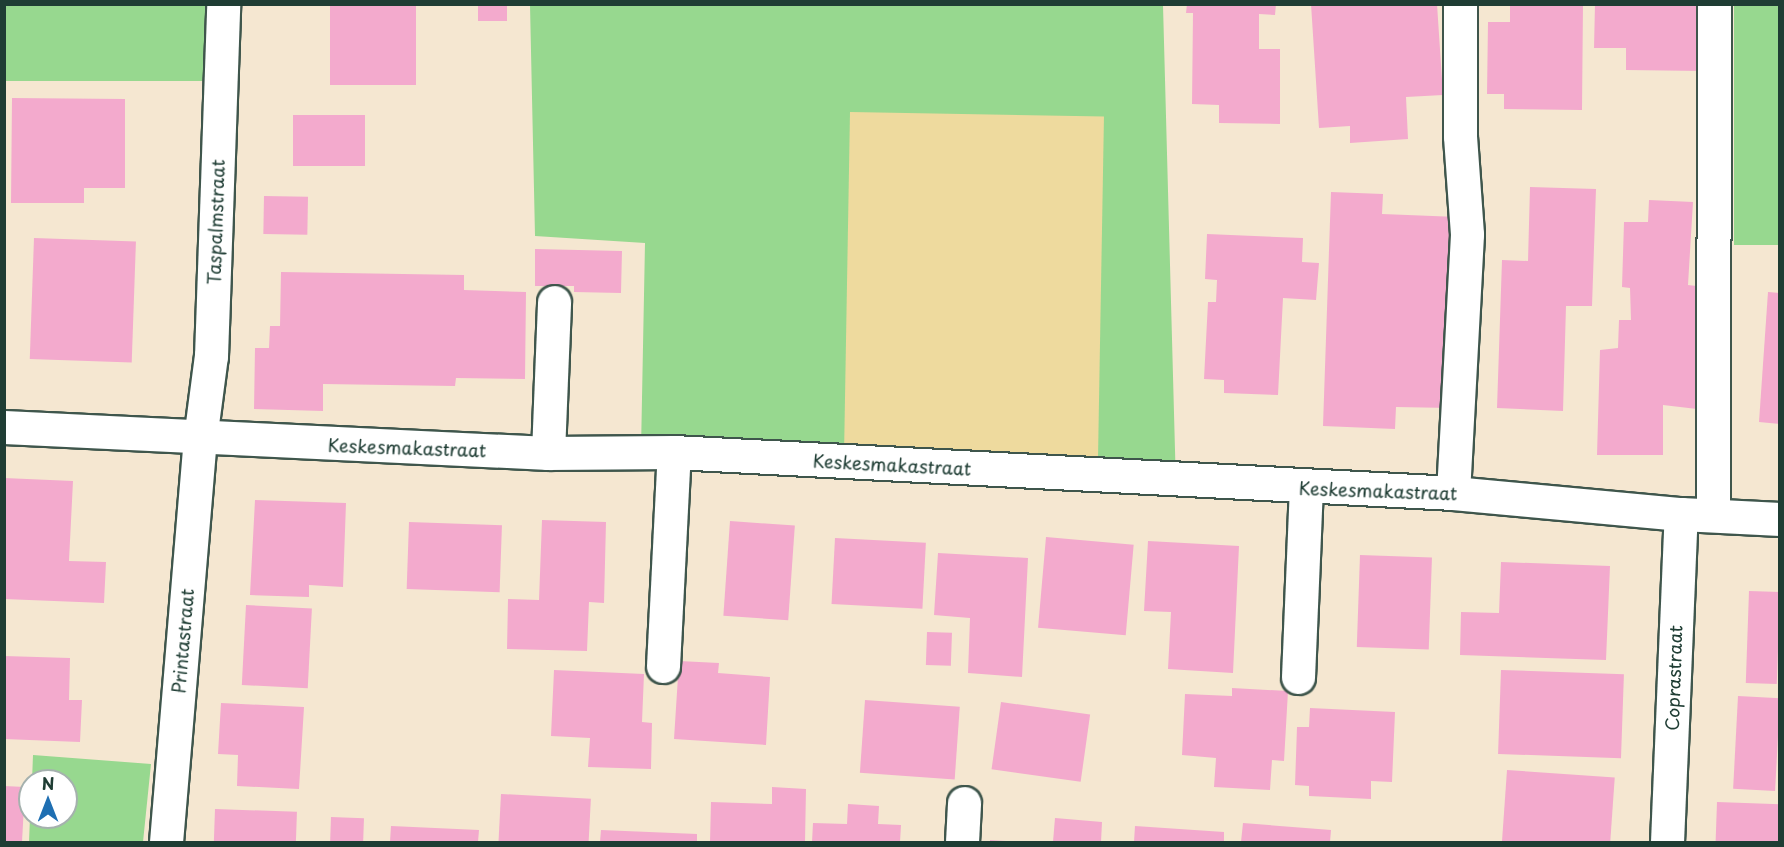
<!DOCTYPE html>
<style>
body{margin:0}
#map{position:relative;width:1784px;height:847px;overflow:hidden;background:#f5e7d1;font-family:"Playpen Sans",sans-serif}
div>[style]{position:absolute}
[style*='--x']{left:calc(var(--x)*1px);top:calc(var(--y)*1px);width:calc(var(--w)*1px);rotate:calc(var(--a)*1deg)}
.green>*{inset:0;background:#97d88f;transform-origin:0 0}
.sand>*{inset:0;background:#eeda9e;transform-origin:0 0}
.building>*{inset:0;background:#f3aacd;transform-origin:0 0}
.roads{filter:drop-shadow(2px 0 #3f564c) drop-shadow(-2px 0 #3f564c) drop-shadow(0 2px #3f564c) drop-shadow(0 -2px #3f564c)}
.minor>*{height:33px;margin:-16.5px;padding:0 16.5px;transform-origin:16.5px;border-radius:16.5px;background:#fff}
span{translate:-50% -50%;white-space:nowrap;text-align:center;line-height:1.15;-webkit-text-stroke:4.5px #fff;paint-order:stroke}
.street-label{font-size:18px;color:#1f3d34}
.frame{position:absolute;inset:0;border:6px solid #1f3d34;pointer-events:none}
.north{position:absolute;left:18px;top:769px;width:60px;height:60px;box-sizing:border-box;background:#fff;border:2px solid #a5b1ae;border-radius:50%;rotate:0deg;font-size:16px;font-weight:700;line-height:24px;text-align:center;color:#1f3d34}
.north::after{content:'';display:block;margin:auto;width:21px;height:27px;background:#1f6fb2;clip-path:polygon(50% 0,100% 100%,50% 72%,0 100%)}
</style>
<div id="map">
<div class="green">
<i style="left:5px;top:5px;width:203px;height:76px"></i>
<i style="clip-path:polygon(530px 5px,1163px 5px,1176px 487px,1091px 478px,1103px 118px,837px 464px,641px 450px,645px 243px,535px 236px)"></i>
<i style="left:1734px;top:5px;width:45px;height:240px"></i>
<i style="clip-path:polygon(33px 755px,151px 764px,143px 842px,29px 842px,30px 817px,66px 817px,66px 781px,32px 781px)"></i>
</div>
<div class="sand">
<i style="left:850px;top:112px;width:254px;height:352px;rotate:1deg"></i>
</div>
<div class="building">
<i style="left:330px;top:4px;width:86px;height:81px"></i>
<i style="left:478px;top:4px;width:29px;height:17px"></i>
<i style="clip-path:polygon(1187px 4px,1276px 4px,1275px 15px,1259px 14px,1259px 49px,1280px 49px,1280px 124px,1219px 123px,1219px 105px,1192px 104px,1193px 13px,1186px 13px)"></i>
<i style="clip-path:polygon(1311px 4px,1437px 4px,1443px 95px,1406px 97px,1408px 139px,1350px 143px,1350px 126px,1319px 128px)"></i>
<i style="clip-path:polygon(1510px 4px,1583px 4px,1582px 110px,1504px 109px,1504px 94px,1487px 94px,1488px 22px,1510px 22px)"></i>
<i style="clip-path:polygon(1595px 4px,1703px 4px,1703px 71px,1626px 70px,1626px 48px,1594px 48px)"></i>
<i style="clip-path:polygon(12px 98px,125px 99px,125px 188px,84px 188px,84px 203px,11px 203px)"></i>
<i style="left:293px;top:115px;width:72px;height:51px"></i>
<i style="clip-path:polygon(1530px 187px,1596px 189px,1592px 306px,1566px 306px,1563px 411px,1497px 408px,1502px 260px,1528px 261px)"></i>
<i style="clip-path:polygon(1331px 192px,1383px 194px,1382px 214px,1458px 217px,1451px 408px,1396px 407px,1395px 429px,1323px 426px)"></i>
<i style="left:264px;top:196px;width:44px;height:38px;rotate:1deg"></i>
<i style="clip-path:polygon(1649px 200px,1693px 202px,1688px 285px,1705px 287px,1697px 409px,1663px 405px,1663px 455px,1597px 455px,1600px 350px,1618px 348px,1619px 320px,1631px 320px,1630px 288px,1622px 287px,1624px 222px,1648px 222px)"></i>
<i style="clip-path:polygon(1207px 234px,1303px 238px,1302px 262px,1319px 263px,1316px 300px,1283px 298px,1278px 395px,1224px 393px,1224px 380px,1204px 379px,1208px 302px,1216px 302px,1217px 280px,1205px 279px)"></i>
<i style="left:34px;top:238px;width:102px;height:121px;rotate:2deg"></i>
<i style="clip-path:polygon(535px 249px,622px 251px,621px 293px,574px 292px,574px 286px,535px 286px)"></i>
<i style="clip-path:polygon(281px 272px,464px 275px,464px 290px,526px 292px,525px 379px,456px 378px,455px 386px,323px 384px,323px 411px,254px 409px,255px 348px,269px 348px,270px 326px,280px 326px)"></i>
<i style="clip-path:polygon(1768px 292px,1780px 293px,1780px 424px,1759px 422px)"></i>
<i style="clip-path:polygon(4px 478px,73px 481px,69px 561px,106px 562px,104px 603px,4px 599px)"></i>
<i style="clip-path:polygon(255px 500px,346px 503px,343px 587px,309px 585px,309px 597px,250px 595px)"></i>
<i style="clip-path:polygon(542px 520px,606px 522px,604px 603px,589px 602px,587px 651px,507px 649px,508px 599px,539px 600px)"></i>
<i style="left:730px;top:521px;width:65px;height:95px;rotate:4deg"></i>
<i style="left:409px;top:522px;width:93px;height:67px;rotate:2deg"></i>
<i style="left:1046px;top:537px;width:88px;height:91px;rotate:5deg"></i>
<i style="left:835px;top:538px;width:91px;height:66px;rotate:3deg"></i>
<i style="clip-path:polygon(1148px 541px,1239px 546px,1233px 673px,1168px 669px,1171px 612px,1144px 611px)"></i>
<i style="clip-path:polygon(938px 553px,1028px 558px,1022px 677px,968px 673px,970px 618px,934px 615px)"></i>
<i style="left:1360px;top:555px;width:72px;height:92px;rotate:2deg"></i>
<i style="clip-path:polygon(1501px 562px,1610px 566px,1606px 660px,1460px 655px,1461px 612px,1499px 613px)"></i>
<i style="left:1749px;top:591px;width:31px;height:92px;rotate:2deg"></i>
<i style="left:246px;top:605px;width:66px;height:80px;rotate:3deg"></i>
<i style="left:927px;top:632px;width:25px;height:33px;rotate:2deg"></i>
<i style="clip-path:polygon(4px 656px,70px 658px,69px 700px,82px 700px,80px 742px,4px 739px)"></i>
<i style="clip-path:polygon(679px 661px,719px 663px,718px 673px,770px 677px,766px 745px,674px 739px)"></i>
<i style="clip-path:polygon(554px 670px,644px 674px,642px 722px,652px 723px,651px 769px,588px 767px,590px 738px,551px 736px)"></i>
<i style="left:1501px;top:670px;width:123px;height:84px;rotate:2deg"></i>
<i style="clip-path:polygon(1232px 688px,1288px 691px,1284px 761px,1272px 760px,1270px 790px,1214px 787px,1216px 758px,1182px 755px,1185px 694px,1232px 696px)"></i>
<i style="left:1738px;top:696px;width:42px;height:93px;rotate:3deg"></i>
<i style="left:865px;top:700px;width:95px;height:73px;rotate:4deg"></i>
<i style="left:1001px;top:702px;width:90px;height:68px;rotate:8deg"></i>
<i style="clip-path:polygon(221px 703px,304px 707px,299px 789px,237px 786px,238px 755px,218px 754px)"></i>
<i style="clip-path:polygon(1310px 708px,1395px 712px,1392px 782px,1371px 781px,1371px 799px,1309px 796px,1309px 786px,1295px 785px,1297px 727px,1309px 727px)"></i>
<i style="left:1507px;top:770px;width:108px;height:72px;rotate:4deg"></i>
<i style="clip-path:polygon(4px 786px,25px 787px,22px 842px,4px 842px)"></i>
<i style="clip-path:polygon(772px 787px,806px 789px,805px 842px,710px 842px,711px 802px,772px 804px)"></i>
<i style="left:501px;top:794px;width:90px;height:48px;rotate:3deg"></i>
<i style="left:1717px;top:802px;width:63px;height:40px;rotate:2deg"></i>
<i style="clip-path:polygon(848px 804px,879px 806px,878px 824px,901px 825px,900px 842px,812px 842px,813px 823px,847px 824px)"></i>
<i style="left:215px;top:809px;width:82px;height:33px;rotate:2deg"></i>
<i style="left:331px;top:817px;width:33px;height:25px;rotate:2deg"></i>
<i style="clip-path:polygon(1055px 818px,1102px 822px,1101px 842px,1053px 842px)"></i>
<i style="clip-path:polygon(1243px 823px,1331px 830px,1330px 842px,1241px 842px)"></i>
<i style="clip-path:polygon(391px 826px,479px 830px,478px 842px,390px 842px)"></i>
<i style="clip-path:polygon(1135px 826px,1224px 832px,1224px 842px,1134px 842px)"></i>
<i style="clip-path:polygon(601px 830px,697px 834px,697px 842px,600px 842px)"></i>
<i style="clip-path:polygon(990px 840px,1006px 841px,1006px 842px,990px 842px)"></i>
</div>
<div class="roads">
<div class="minor">
<i style="--x:4;--y:427;--w:545;--a:2.74"></i>
<i style="--x:548;--y:453;--w:126;--a:-0.5"></i>
<i style="--x:674;--y:452;--w:780;--a:3.01"></i>
<i style="--x:1453;--y:493;--w:229;--a:5.3"></i>
<i style="--x:1681;--y:514;--w:99;--a:2.9"></i>
<i style="--x:548;--y:453;--w:151;--a:-87.7"></i>
<i style="--x:1453;--y:493;--w:259;--a:-86.9"></i>
<i style="--x:1467;--y:234;--w:98;--a:-94.1"></i>
<i style="--x:1460;--y:136;--w:132;--a:-90"></i>
<i style="--x:1713;--y:513;--w:509;--a:-89.89"></i>
<i style="--x:663;--y:666;--w:214;--a:-87.1"></i>
<i style="--x:1298;--y:677;--w:189;--a:-87.6"></i>
<i style="--x:166;--y:842;--w:404;--a:-85.2"></i>
<i style="--x:200;--y:439;--w:84;--a:-82.5"></i>
<i style="--x:211;--y:356;--w:352;--a:-88"></i>
<i style="--x:962;--y:842;--w:39;--a:-87"></i>
<i style="--x:1667;--y:842;--w:328;--a:-87.6"></i>
</div>
</div>
<div class="street-label">
<span style="left:216px;top:222px;rotate:-88deg">Taspalmstraat</span>
<span style="left:407px;top:448px;rotate:2deg">Keskesmakastraat</span>
<span style="left:892px;top:465px;rotate:3deg">Keskesmakastraat</span>
<span style="left:1378px;top:491px;rotate:2deg">Keskesmakastraat</span>
<span style="left:183px;top:641px;rotate:-85deg">Printastraat</span>
<span style="left:1674px;top:678px;rotate:-88deg">Coprastraat</span>
</div>
<div class="frame"></div>
<div class="north">N</div>
</div>
